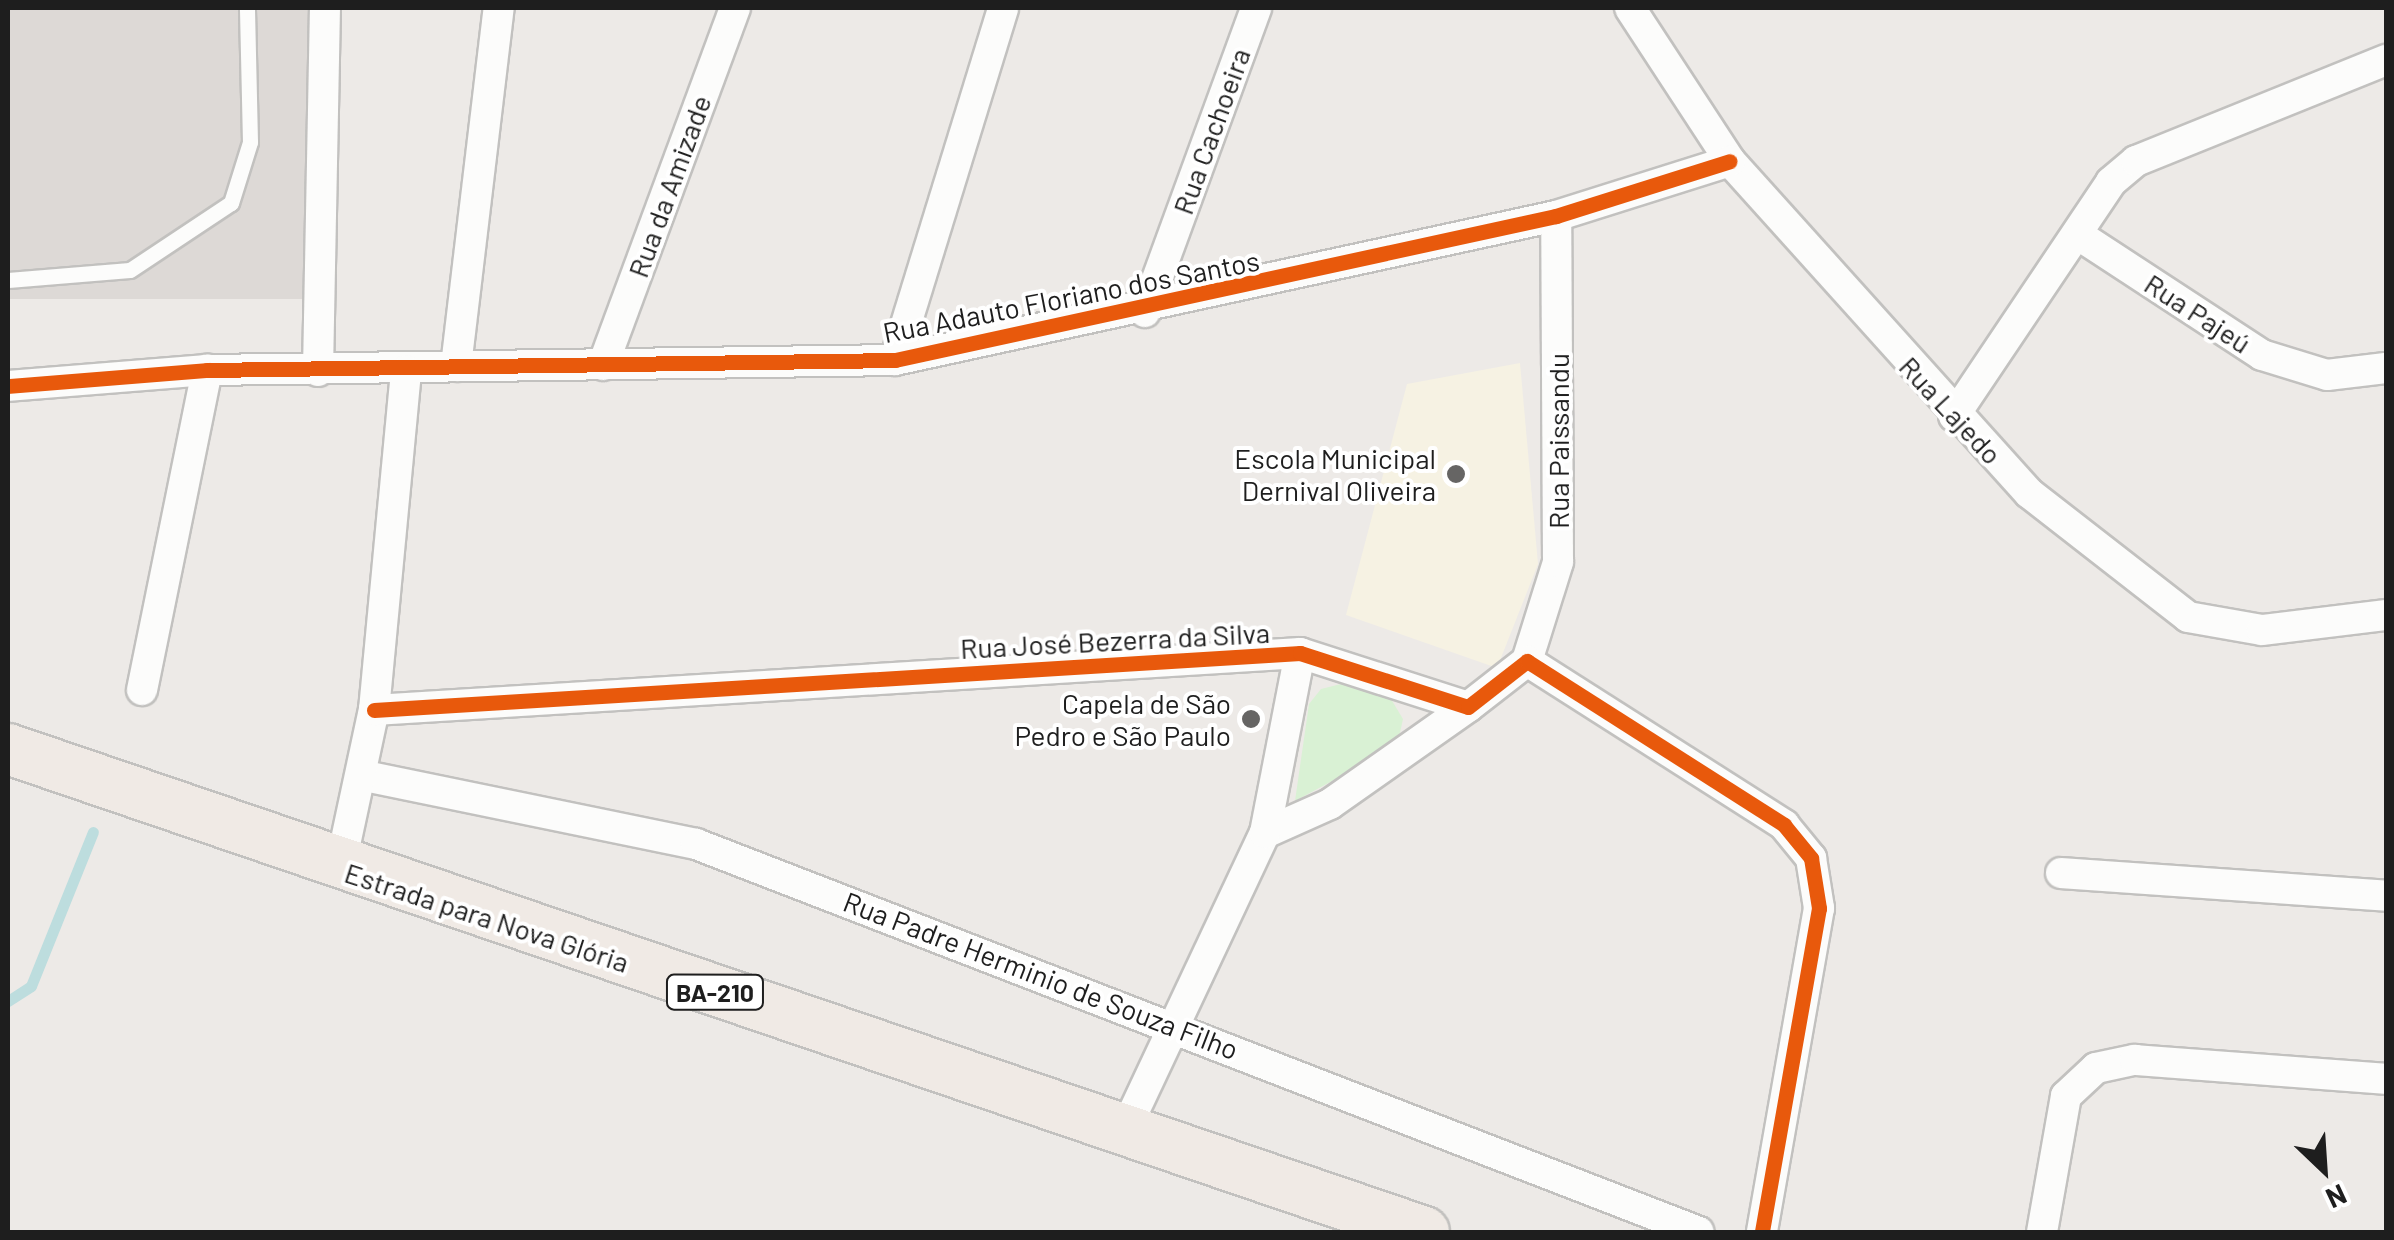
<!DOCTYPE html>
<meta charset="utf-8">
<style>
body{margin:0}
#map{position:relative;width:2394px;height:1240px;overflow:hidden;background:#edeae7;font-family:Barlow,sans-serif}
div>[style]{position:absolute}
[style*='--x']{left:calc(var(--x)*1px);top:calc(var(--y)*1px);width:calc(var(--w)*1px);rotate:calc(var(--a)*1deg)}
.education>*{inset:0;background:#f6f2e3}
.airport>*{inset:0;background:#ddd9d6;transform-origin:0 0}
.park>*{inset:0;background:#d9f1d4}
.stream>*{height:11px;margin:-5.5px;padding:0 5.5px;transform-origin:5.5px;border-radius:5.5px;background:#bdddde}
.roads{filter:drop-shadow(2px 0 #c2c1bf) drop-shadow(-2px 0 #c2c1bf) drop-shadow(0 2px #c2c1bf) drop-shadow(0 -2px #c2c1bf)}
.lane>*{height:15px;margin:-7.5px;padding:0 7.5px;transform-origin:7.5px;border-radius:7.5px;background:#fcfcfb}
.street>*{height:30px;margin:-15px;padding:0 15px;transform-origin:15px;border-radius:15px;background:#fcfcfb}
.primary>*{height:50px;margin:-25px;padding:0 25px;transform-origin:25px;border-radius:25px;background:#f0eae5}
.cycleway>*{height:15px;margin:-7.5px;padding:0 7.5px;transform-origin:7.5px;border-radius:7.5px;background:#e8590c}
.dots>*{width:28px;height:28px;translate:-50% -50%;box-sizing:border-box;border:5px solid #fff;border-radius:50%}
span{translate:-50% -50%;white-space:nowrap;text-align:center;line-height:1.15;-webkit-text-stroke:8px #fff;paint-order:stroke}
.shield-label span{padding:2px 8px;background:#fff;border:2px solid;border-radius:8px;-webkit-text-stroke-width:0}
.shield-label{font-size:25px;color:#1e1e1e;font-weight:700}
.street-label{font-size:28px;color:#1e1e1e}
.poi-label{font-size:28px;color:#1e1e1e}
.right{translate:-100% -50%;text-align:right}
.frame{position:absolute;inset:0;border:10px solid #1e1e1e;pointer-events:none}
.north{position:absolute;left:2274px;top:1120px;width:100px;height:100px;-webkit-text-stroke:8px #fff;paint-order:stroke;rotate:155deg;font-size:28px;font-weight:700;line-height:40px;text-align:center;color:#1e1e1e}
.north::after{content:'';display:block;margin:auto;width:35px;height:45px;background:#1e1e1e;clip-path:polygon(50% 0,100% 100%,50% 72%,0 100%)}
</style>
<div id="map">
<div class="education">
<i style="clip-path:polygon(1520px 363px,1538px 564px,1497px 668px,1346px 615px,1407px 384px)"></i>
</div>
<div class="airport">
<i style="left:8px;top:8px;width:303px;height:291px"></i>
</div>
<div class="park">
<i style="clip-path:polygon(1345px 683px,1391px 699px,1403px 719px,1397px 746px,1295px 801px,1309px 704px,1321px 689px)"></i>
</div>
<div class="stream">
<i style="--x:8;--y:1001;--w:27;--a:-33"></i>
<i style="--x:31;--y:986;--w:166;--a:-68.1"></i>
</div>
<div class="roads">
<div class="lane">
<i style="--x:8;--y:280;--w:122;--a:-4.7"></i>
<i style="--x:130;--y:270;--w:121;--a:-33.6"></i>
<i style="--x:231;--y:203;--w:64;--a:-72.7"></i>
<i style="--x:250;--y:142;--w:134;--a:-91.3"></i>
</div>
<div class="street">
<i style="--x:1630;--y:8;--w:183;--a:56.8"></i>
<i style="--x:1730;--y:161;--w:447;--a:48"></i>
<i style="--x:2029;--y:493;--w:202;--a:37.9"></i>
<i style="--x:2188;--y:617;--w:75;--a:10"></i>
<i style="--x:2262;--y:630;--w:125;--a:-6.9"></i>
<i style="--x:2077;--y:234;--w:221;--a:33.2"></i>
<i style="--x:2262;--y:355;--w:68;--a:17.1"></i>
<i style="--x:2327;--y:375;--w:59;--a:-6.8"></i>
<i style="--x:1145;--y:312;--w:324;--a:-69.9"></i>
<i style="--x:895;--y:360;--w:368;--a:-72.9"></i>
<i style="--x:603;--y:365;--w:381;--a:-69.7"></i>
<i style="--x:456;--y:366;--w:361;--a:-83.2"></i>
<i style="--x:318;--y:371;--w:363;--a:-88.9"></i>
<i style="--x:8;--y:386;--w:200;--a:-4.6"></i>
<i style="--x:207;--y:370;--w:688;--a:-0.83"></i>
<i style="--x:895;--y:360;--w:677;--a:-12.29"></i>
<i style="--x:1556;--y:216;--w:182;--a:-17.5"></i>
<i style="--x:1954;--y:416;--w:282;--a:-56.1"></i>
<i style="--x:2111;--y:182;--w:33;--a:-40"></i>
<i style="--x:2136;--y:161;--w:270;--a:-22"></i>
<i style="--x:1527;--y:661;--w:104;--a:-72.6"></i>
<i style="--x:1558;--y:562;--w:346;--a:-90.3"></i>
<i style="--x:142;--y:690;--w:327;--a:-78.5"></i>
<i style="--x:374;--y:710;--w:928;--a:-3.52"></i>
<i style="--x:1300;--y:653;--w:176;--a:17.8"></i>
<i style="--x:1468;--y:707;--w:75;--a:-37.9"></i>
<i style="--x:1527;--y:661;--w:305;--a:32.5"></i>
<i style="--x:1784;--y:825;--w:43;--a:50.7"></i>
<i style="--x:1811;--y:858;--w:51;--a:80.9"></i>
<i style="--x:1819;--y:908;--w:329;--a:100"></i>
<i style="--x:365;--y:776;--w:338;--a:11.6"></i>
<i style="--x:696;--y:844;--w:1075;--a:21.15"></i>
<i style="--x:1265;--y:833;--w:71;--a:-24"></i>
<i style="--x:1330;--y:804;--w:169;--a:-35.1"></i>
<i style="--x:340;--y:868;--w:162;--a:-77.9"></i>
<i style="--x:374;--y:710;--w:341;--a:-84.6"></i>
<i style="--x:2061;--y:873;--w:326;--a:4"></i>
<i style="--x:1126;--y:1128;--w:326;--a:-64.8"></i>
<i style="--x:1265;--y:833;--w:183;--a:-79"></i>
<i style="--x:2042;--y:1232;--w:138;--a:-80"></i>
<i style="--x:2066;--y:1096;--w:41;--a:-43"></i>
<i style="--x:2096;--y:1068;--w:40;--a:-12"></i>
<i style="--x:2135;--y:1060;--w:252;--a:4.3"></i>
</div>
<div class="primary">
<i style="--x:8;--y:749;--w:1496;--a:18.83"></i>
</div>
</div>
<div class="cycleway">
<i style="--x:8;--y:386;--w:200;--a:-4.6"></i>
<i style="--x:207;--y:370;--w:688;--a:-0.83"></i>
<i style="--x:895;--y:360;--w:677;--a:-12.29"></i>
<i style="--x:1556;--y:216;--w:182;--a:-17.5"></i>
<i style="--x:374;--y:710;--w:928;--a:-3.52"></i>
<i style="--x:1300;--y:653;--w:176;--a:17.8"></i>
<i style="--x:1468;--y:707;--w:75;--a:-37.9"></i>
<i style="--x:1527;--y:661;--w:305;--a:32.5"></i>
<i style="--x:1784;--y:825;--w:43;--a:50.7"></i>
<i style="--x:1811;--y:858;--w:51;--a:80.9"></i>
<i style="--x:1819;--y:908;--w:329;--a:100"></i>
</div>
<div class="dots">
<i style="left:1456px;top:474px;background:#666564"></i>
<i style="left:1251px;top:719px;background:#666564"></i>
</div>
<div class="shield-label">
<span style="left:715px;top:992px">BA-210</span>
</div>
<div class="street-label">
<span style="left:1211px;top:131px;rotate:-70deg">Rua Cachoeira</span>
<span style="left:669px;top:186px;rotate:-70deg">Rua da Amizade</span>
<span style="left:1071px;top:296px;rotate:-11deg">Rua Adauto Floriano dos Santos</span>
<span style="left:2198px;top:313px;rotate:33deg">Rua Pajeú</span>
<span style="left:1951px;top:410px;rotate:47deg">Rua Lajedo</span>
<span style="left:1558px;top:441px;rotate:-90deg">Rua Paissandu</span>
<span style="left:1115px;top:640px;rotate:-3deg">Rua José Bezerra da Silva</span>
<span style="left:487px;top:917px;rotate:18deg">Estrada para Nova Glória</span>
<span style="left:1041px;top:975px;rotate:21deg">Rua Padre Herminio de Souza Filho</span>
</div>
<div class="poi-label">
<span class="right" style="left:1436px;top:474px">Escola Municipal<br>Dernival Oliveira</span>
<span class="right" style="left:1231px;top:719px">Capela de São<br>Pedro e São Paulo</span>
</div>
<div class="frame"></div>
<div class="north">N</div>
</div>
